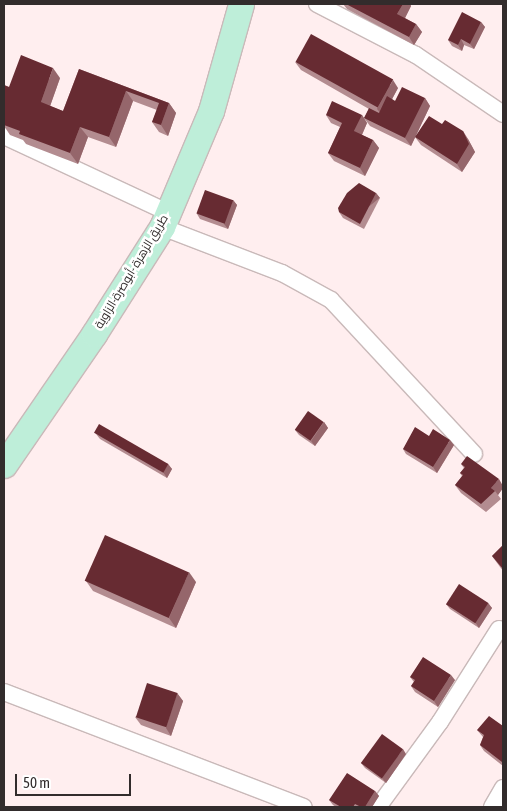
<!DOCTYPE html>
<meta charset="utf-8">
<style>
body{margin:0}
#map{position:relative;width:507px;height:811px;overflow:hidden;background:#ffeeef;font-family:"Asap Condensed",Cairo,sans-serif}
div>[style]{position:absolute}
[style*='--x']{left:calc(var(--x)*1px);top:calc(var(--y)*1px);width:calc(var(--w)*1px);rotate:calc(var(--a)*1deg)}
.roads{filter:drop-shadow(1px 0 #c9b9b9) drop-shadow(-1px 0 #c9b9b9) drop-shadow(0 1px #c9b9b9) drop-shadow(0 -1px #c9b9b9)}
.minor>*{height:16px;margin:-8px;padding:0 8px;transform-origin:8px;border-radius:8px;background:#fff}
.primary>*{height:25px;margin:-12.5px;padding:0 12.5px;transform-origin:12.5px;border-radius:12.5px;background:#beeed9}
.wall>*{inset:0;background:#b38c90}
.shaded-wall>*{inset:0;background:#95666b;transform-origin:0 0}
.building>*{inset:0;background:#672b32;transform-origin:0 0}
span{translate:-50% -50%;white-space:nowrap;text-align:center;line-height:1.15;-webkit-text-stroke:5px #fff;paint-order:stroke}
.street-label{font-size:12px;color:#322c2c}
.frame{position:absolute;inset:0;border:5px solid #322c2c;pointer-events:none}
.scale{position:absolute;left:15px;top:774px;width:116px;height:22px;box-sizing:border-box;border:2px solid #322c2c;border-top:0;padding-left:6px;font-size:15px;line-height:18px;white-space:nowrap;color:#322c2c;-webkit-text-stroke:4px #fff;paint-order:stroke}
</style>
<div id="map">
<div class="roads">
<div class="minor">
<i style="--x:317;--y:4;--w:111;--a:27.3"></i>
<i style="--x:416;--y:55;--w:105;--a:34.1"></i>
<i style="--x:4;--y:136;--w:182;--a:25"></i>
<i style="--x:162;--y:227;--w:129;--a:21"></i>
<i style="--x:282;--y:273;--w:56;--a:28.9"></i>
<i style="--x:331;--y:300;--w:210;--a:47.1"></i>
<i style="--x:4;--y:692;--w:321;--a:21"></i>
<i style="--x:378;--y:807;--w:105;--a:-53.9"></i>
<i style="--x:440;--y:722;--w:110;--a:-57.6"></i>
<i style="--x:492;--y:807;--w:22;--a:-60"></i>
</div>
<div class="primary">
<i style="--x:4;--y:465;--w:159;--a:-55.5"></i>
<i style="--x:94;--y:334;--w:127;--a:-57.6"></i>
<i style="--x:162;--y:227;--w:126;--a:-67.1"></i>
<i style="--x:211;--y:111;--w:111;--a:-74.3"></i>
</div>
</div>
<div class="wall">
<i style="clip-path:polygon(343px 4px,410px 4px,411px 6px,405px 18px,416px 24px,422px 32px,414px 45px,347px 9px)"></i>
<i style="clip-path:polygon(481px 22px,485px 27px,474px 49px,464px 45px,462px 51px,452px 46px,448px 40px)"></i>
<i style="clip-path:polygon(295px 62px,398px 88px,392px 99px,395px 101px,425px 98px,430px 106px,411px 146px,370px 126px,364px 118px,369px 109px,301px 70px)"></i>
<i style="clip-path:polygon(79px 69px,169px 103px,176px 113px,168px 136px,159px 132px,152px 122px,157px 110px,133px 101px,116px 147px,88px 137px,78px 164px,26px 144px,23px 140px,10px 135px,4px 126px,4px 85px,9px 87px,60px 78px,50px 106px,63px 111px)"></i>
<i style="clip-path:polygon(326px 115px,362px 115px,367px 123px,362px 135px,373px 140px,379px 148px,365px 176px,334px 161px,328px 153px,340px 127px,331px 123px)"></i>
<i style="clip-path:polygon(442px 124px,468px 139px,475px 152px,462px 172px,421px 145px,415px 137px)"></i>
<i style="clip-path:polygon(376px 193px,380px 198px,364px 229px,343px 218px,339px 212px)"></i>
<i style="clip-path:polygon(233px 200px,237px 205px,228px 229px,200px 219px,197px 214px)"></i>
<i style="clip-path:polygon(324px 422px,328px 428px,315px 446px,299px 435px,295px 430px)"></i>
<i style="clip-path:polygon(96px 434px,168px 464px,172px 469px,167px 478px,100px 439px)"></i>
<i style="clip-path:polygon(429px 436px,454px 445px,437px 473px,406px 454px,403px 449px)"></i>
<i style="clip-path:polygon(461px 464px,503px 486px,503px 488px,498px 495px,501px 499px,486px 512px,461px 493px,455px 485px,462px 476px,460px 473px,464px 468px)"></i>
<i style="clip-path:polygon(503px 545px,503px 571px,492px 556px)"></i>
<i style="clip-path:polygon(86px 581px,196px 582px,176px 628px,93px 591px)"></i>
<i style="clip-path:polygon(488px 603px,492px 608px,479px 628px,450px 609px,446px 604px)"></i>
<i style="clip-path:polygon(410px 677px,455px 680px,438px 707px,415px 692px,411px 686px,414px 682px)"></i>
<i style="clip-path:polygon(177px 693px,183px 701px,171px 736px,141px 725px,135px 717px)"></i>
<i style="clip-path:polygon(503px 726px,503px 766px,484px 751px,480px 745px,483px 737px,477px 730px)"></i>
<i style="clip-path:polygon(406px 754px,386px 783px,365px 768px,361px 763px)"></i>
<i style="clip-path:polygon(375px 791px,379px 796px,372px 807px,336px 807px,333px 805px,329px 800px)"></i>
</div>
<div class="shaded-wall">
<i style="clip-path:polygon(403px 4px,410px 4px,411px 6px,403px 22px,397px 14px)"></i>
<i style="clip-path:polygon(481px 22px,485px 27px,474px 49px,470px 44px)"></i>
<i style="clip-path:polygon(416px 24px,422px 32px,414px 45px,409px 37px)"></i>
<i style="clip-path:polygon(461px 39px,464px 45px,462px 51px,458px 45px)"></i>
<i style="clip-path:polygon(53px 68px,60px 78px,48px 112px,41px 102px)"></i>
<i style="clip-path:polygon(393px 80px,398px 88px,383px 116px,377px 109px)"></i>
<i style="clip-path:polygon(126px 91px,133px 101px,116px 147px,109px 137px)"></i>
<i style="clip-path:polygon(425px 98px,430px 106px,411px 146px,405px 138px)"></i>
<i style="clip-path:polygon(169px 103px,176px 113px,168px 136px,161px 125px)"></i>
<i style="clip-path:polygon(362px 115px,367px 123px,360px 139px,354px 131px)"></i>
<i style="clip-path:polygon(80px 127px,88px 137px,78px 164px,70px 153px)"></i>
<i style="clip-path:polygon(463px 131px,468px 139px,475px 152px,462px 172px,457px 164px)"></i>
<i style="clip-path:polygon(373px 140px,379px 148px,365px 176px,360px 168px)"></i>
<i style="left:376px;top:193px;width:6px;height:35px;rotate:51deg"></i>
<i style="clip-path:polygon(233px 200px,237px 205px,228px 229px,224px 224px)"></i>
<i style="clip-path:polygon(324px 422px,328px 428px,315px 446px,311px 441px)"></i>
<i style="clip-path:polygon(450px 440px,454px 445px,437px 473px,433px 467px)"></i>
<i style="clip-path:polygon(168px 464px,172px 469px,167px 478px,163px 472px)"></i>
<i style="clip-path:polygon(499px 479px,503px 486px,503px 488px,498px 495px,495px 491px,491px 488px)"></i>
<i style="clip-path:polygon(189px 572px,196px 582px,176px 628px,169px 618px)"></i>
<i style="clip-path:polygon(488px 603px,492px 608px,479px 628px,475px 622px)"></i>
<i style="clip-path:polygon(451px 675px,455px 680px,438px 707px,434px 701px)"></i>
<i style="clip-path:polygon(177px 693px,183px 701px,171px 736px,166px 728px)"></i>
<i style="clip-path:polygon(403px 749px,406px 754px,386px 783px,382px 778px)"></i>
<i style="clip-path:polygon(375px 791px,379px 796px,372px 807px,365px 807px)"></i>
</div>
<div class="building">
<i style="clip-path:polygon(346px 4px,403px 4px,397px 14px,416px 24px,409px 37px)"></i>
<i style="clip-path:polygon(462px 12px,481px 22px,470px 44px,461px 39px,458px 45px,448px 40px)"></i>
<i style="left:311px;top:34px;width:94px;height:32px;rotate:29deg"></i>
<i style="clip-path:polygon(21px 55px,53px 68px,41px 102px,63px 111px,79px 69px,169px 103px,161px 125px,152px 122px,159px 103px,126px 91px,109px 137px,80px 127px,70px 153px,19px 134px,20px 131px,4px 125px,5px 119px,4px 118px,4px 85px,9px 87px)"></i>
<i style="clip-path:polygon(402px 87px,425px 98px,405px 138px,364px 118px,369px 108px,379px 113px,387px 96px,395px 101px)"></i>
<i style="clip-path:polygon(332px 101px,362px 115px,354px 131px,373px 140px,360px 168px,328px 153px,342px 123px,326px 115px)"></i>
<i style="clip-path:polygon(429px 116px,442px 124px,445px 120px,463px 131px,469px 144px,457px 164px,415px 137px)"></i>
<i style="clip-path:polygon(359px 183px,376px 193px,360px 224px,339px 212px,338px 208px,347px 193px)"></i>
<i style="left:205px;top:190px;width:30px;height:25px;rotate:20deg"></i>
<i style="left:308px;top:411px;width:19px;height:23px;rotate:35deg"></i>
<i style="left:99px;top:424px;width:80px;height:10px;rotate:30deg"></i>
<i style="clip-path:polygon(415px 427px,429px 436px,433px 429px,450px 440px,433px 467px,403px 449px)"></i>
<i style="clip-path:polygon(467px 456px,499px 479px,491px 488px,495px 491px,481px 504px,455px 485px,463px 475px,460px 473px,465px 467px,461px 464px)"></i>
<i style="left:105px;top:535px;width:92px;height:50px;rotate:24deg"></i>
<i style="clip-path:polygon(503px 545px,503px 569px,492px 556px)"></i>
<i style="left:459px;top:584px;width:35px;height:24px;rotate:33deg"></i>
<i style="clip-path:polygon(423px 657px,451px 675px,434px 701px,411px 686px,415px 680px,410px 677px)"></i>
<i style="left:147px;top:683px;width:32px;height:36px;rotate:18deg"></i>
<i style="clip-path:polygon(489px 716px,503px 726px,503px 760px,502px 762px,480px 745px,484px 735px,477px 730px)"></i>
<i style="left:382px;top:734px;width:26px;height:36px;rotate:36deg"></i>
<i style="clip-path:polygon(347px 773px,375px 791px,365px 807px,361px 807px,355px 804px,353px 807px,341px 807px,329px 800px)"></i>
</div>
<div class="street-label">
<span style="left:132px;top:272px;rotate:-59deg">طريق الزهرة -أبوصرة-الزاوية</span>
</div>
<div class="frame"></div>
<div class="scale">50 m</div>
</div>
